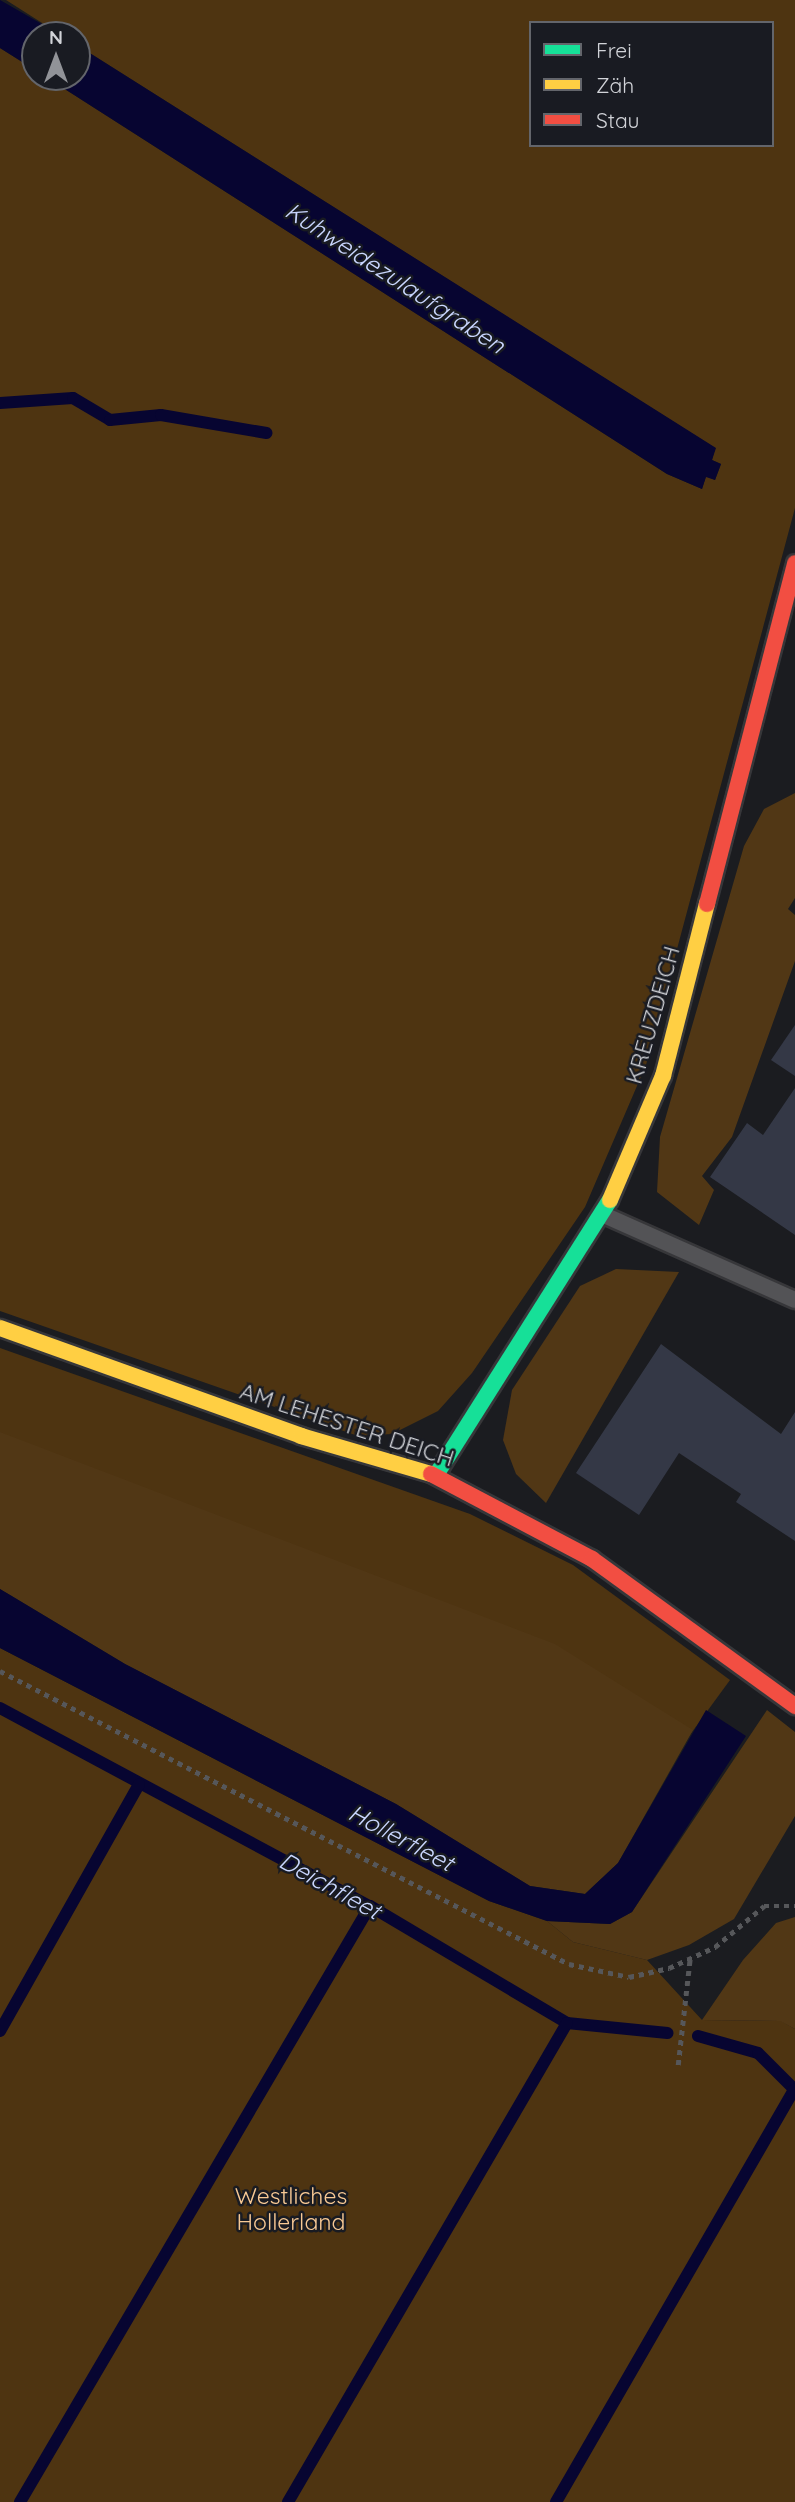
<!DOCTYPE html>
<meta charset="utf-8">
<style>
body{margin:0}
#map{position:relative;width:795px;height:2502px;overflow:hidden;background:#1b1c20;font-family:Quicksand,sans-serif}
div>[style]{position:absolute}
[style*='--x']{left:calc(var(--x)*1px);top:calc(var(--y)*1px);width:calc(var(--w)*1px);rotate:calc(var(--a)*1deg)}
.green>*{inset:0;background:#4e3411}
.forest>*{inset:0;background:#513715}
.water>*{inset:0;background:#070531}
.stream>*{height:12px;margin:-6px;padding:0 6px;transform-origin:6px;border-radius:6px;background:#070531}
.building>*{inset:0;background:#343846}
.path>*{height:4.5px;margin-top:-2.25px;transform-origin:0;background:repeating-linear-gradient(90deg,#56575a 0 5px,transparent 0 10px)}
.roads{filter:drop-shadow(2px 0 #37373a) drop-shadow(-2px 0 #37373a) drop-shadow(0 2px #37373a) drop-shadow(0 -2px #37373a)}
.lane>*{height:16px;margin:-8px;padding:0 8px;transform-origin:8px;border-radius:8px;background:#535356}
.fast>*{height:16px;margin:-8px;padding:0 8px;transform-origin:8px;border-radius:8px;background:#16e098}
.slow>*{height:16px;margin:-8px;padding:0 8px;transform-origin:8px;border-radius:8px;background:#ffcf43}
.jam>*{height:16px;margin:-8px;padding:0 8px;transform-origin:8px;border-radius:8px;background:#f24e42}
span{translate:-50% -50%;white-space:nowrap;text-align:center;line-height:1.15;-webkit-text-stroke:5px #191b22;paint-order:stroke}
.street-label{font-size:23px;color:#d1d3d8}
.park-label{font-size:23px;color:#f8c994}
.water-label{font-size:24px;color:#c9d6fe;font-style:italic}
.legend{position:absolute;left:529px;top:21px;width:245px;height:126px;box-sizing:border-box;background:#191b22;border:2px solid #63656b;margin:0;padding:9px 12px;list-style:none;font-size:21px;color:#d1d3d8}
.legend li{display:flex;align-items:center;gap:14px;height:35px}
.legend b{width:35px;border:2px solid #63656b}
.north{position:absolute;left:21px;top:21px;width:70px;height:70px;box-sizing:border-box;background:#191b22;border:2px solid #63656b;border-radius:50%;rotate:0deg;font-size:19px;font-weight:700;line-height:28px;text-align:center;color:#d1d3d8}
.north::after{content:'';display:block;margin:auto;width:24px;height:32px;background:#919398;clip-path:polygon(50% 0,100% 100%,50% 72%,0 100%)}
</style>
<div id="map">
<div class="green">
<i style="clip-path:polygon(evenodd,6px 0,795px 0,795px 508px,646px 1065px,585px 1207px,472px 1373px,438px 1411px,392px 1434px,358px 1436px,0 1311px,0 48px,35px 70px,35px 77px,46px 77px,667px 474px,702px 489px,706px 476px,715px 480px,721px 464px,712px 460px,715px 448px,77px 45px,77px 35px,61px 35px,6px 0,531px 23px,772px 23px,772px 145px,531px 145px,531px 23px)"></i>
<i style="clip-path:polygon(0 1348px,470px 1514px,573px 1565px,730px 1680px,673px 1758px,7px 1593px,0 1589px)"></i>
<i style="clip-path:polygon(0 1648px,489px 1901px,547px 1921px,573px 1942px,647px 1960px,702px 2020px,781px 2021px,795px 2029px,795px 2502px,0 2502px)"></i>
</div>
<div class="forest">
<i style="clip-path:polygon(795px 793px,795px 898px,788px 909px,795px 915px,795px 961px,732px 1137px,702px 1176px,714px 1190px,699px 1225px,657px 1192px,660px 1137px,744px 846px,764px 809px)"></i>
<i style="clip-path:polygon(616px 1269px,679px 1272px,546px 1503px,516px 1474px,503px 1440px,512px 1390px,580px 1286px)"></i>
<i style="clip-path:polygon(0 1432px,555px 1644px,693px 1730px,618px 1863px,585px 1894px,530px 1886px,396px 1804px,125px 1664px,0 1589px)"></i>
<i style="clip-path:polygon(767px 1710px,795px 1732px,795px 1816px,734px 1919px,689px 1945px,647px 1960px,573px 1942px,547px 1921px,610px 1924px,632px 1912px)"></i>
<i style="clip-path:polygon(795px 1917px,795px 2029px,780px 2021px,702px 2020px,743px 1960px,776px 1923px)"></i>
</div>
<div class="water">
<i style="clip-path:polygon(0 0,61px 35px,35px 35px,35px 70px,0 48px)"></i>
<i style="clip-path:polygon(77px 45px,716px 448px,712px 460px,721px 464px,715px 480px,706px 477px,702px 489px,667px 474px,46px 77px,77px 77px)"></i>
<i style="clip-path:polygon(0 1589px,125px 1664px,396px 1804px,530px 1886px,585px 1894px,618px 1863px,706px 1710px,746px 1736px,632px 1912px,610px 1924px,547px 1921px,489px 1901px,0 1648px)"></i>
</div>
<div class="stream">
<i style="--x:0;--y:403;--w:73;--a:-3.9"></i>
<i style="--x:73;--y:398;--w:43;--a:30.7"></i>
<i style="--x:110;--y:420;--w:51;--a:-5.6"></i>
<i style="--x:161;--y:415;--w:107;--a:9.7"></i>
<i style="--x:0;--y:1708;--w:420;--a:28.2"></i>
<i style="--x:370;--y:1906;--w:229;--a:30.7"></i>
<i style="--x:567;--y:2023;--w:101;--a:5.7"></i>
<i style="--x:0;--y:2031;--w:283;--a:-60.6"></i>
<i style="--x:698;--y:2036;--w:62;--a:15.8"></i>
<i style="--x:758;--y:2053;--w:52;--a:45"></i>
<i style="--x:20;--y:2502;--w:691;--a:-59.58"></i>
<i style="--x:288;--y:2502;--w:554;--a:-59.78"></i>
<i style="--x:556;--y:2502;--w:476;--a:-60"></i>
</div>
<div class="building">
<i style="clip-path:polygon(795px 1025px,795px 1076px,771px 1060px)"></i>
<i style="clip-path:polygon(795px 1088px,795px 1235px,710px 1177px,747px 1123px,763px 1135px)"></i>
<i style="clip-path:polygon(661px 1344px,781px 1434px,795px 1412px,795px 1541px,736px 1502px,741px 1494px,679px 1453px,639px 1515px,576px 1473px)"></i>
</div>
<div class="path">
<i style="--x:0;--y:1671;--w:640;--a:27.25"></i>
<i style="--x:569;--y:1964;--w:61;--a:12.2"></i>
<i style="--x:629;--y:1977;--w:41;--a:-12.7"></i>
<i style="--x:669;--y:1968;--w:51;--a:-24.5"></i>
<i style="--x:715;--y:1947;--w:64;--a:-39.9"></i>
<i style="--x:764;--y:1906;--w:31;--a:0"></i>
<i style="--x:678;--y:2065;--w:108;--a:-83.6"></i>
</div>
<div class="roads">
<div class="lane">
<i style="--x:604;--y:1215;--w:209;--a:24"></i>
</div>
<div class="fast">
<i style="--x:436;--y:1475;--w:325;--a:-57.7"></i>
</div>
<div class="slow">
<i style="--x:610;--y:1200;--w:135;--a:-66.9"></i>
<i style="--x:663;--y:1076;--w:178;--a:-75.7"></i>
<i style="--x:0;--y:1328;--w:320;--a:19.7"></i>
<i style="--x:301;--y:1436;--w:135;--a:16.3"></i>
</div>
<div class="jam">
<i style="--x:707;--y:904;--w:352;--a:-75.5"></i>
<i style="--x:431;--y:1474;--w:182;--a:27.8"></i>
<i style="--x:592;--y:1559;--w:251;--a:35.9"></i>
</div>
</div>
<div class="street-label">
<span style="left:653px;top:1015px;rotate:-74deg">KREUZDEICH</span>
<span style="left:347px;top:1425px;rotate:18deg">AM LEHESTER DEICH</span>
</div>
<div class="park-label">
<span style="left:291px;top:2209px">Westliches<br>Hollerland</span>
</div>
<div class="water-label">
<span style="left:395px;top:278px;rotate:33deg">Kuhweidezulaufgraben</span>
<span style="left:401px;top:1838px;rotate:28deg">Hollerfleet</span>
<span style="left:330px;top:1886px;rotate:29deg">Deichfleet</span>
</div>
<ul class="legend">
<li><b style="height:9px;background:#16e098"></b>Frei</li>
<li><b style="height:9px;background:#ffcf43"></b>Zäh</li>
<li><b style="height:9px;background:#f24e42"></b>Stau</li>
</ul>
<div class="north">N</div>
</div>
